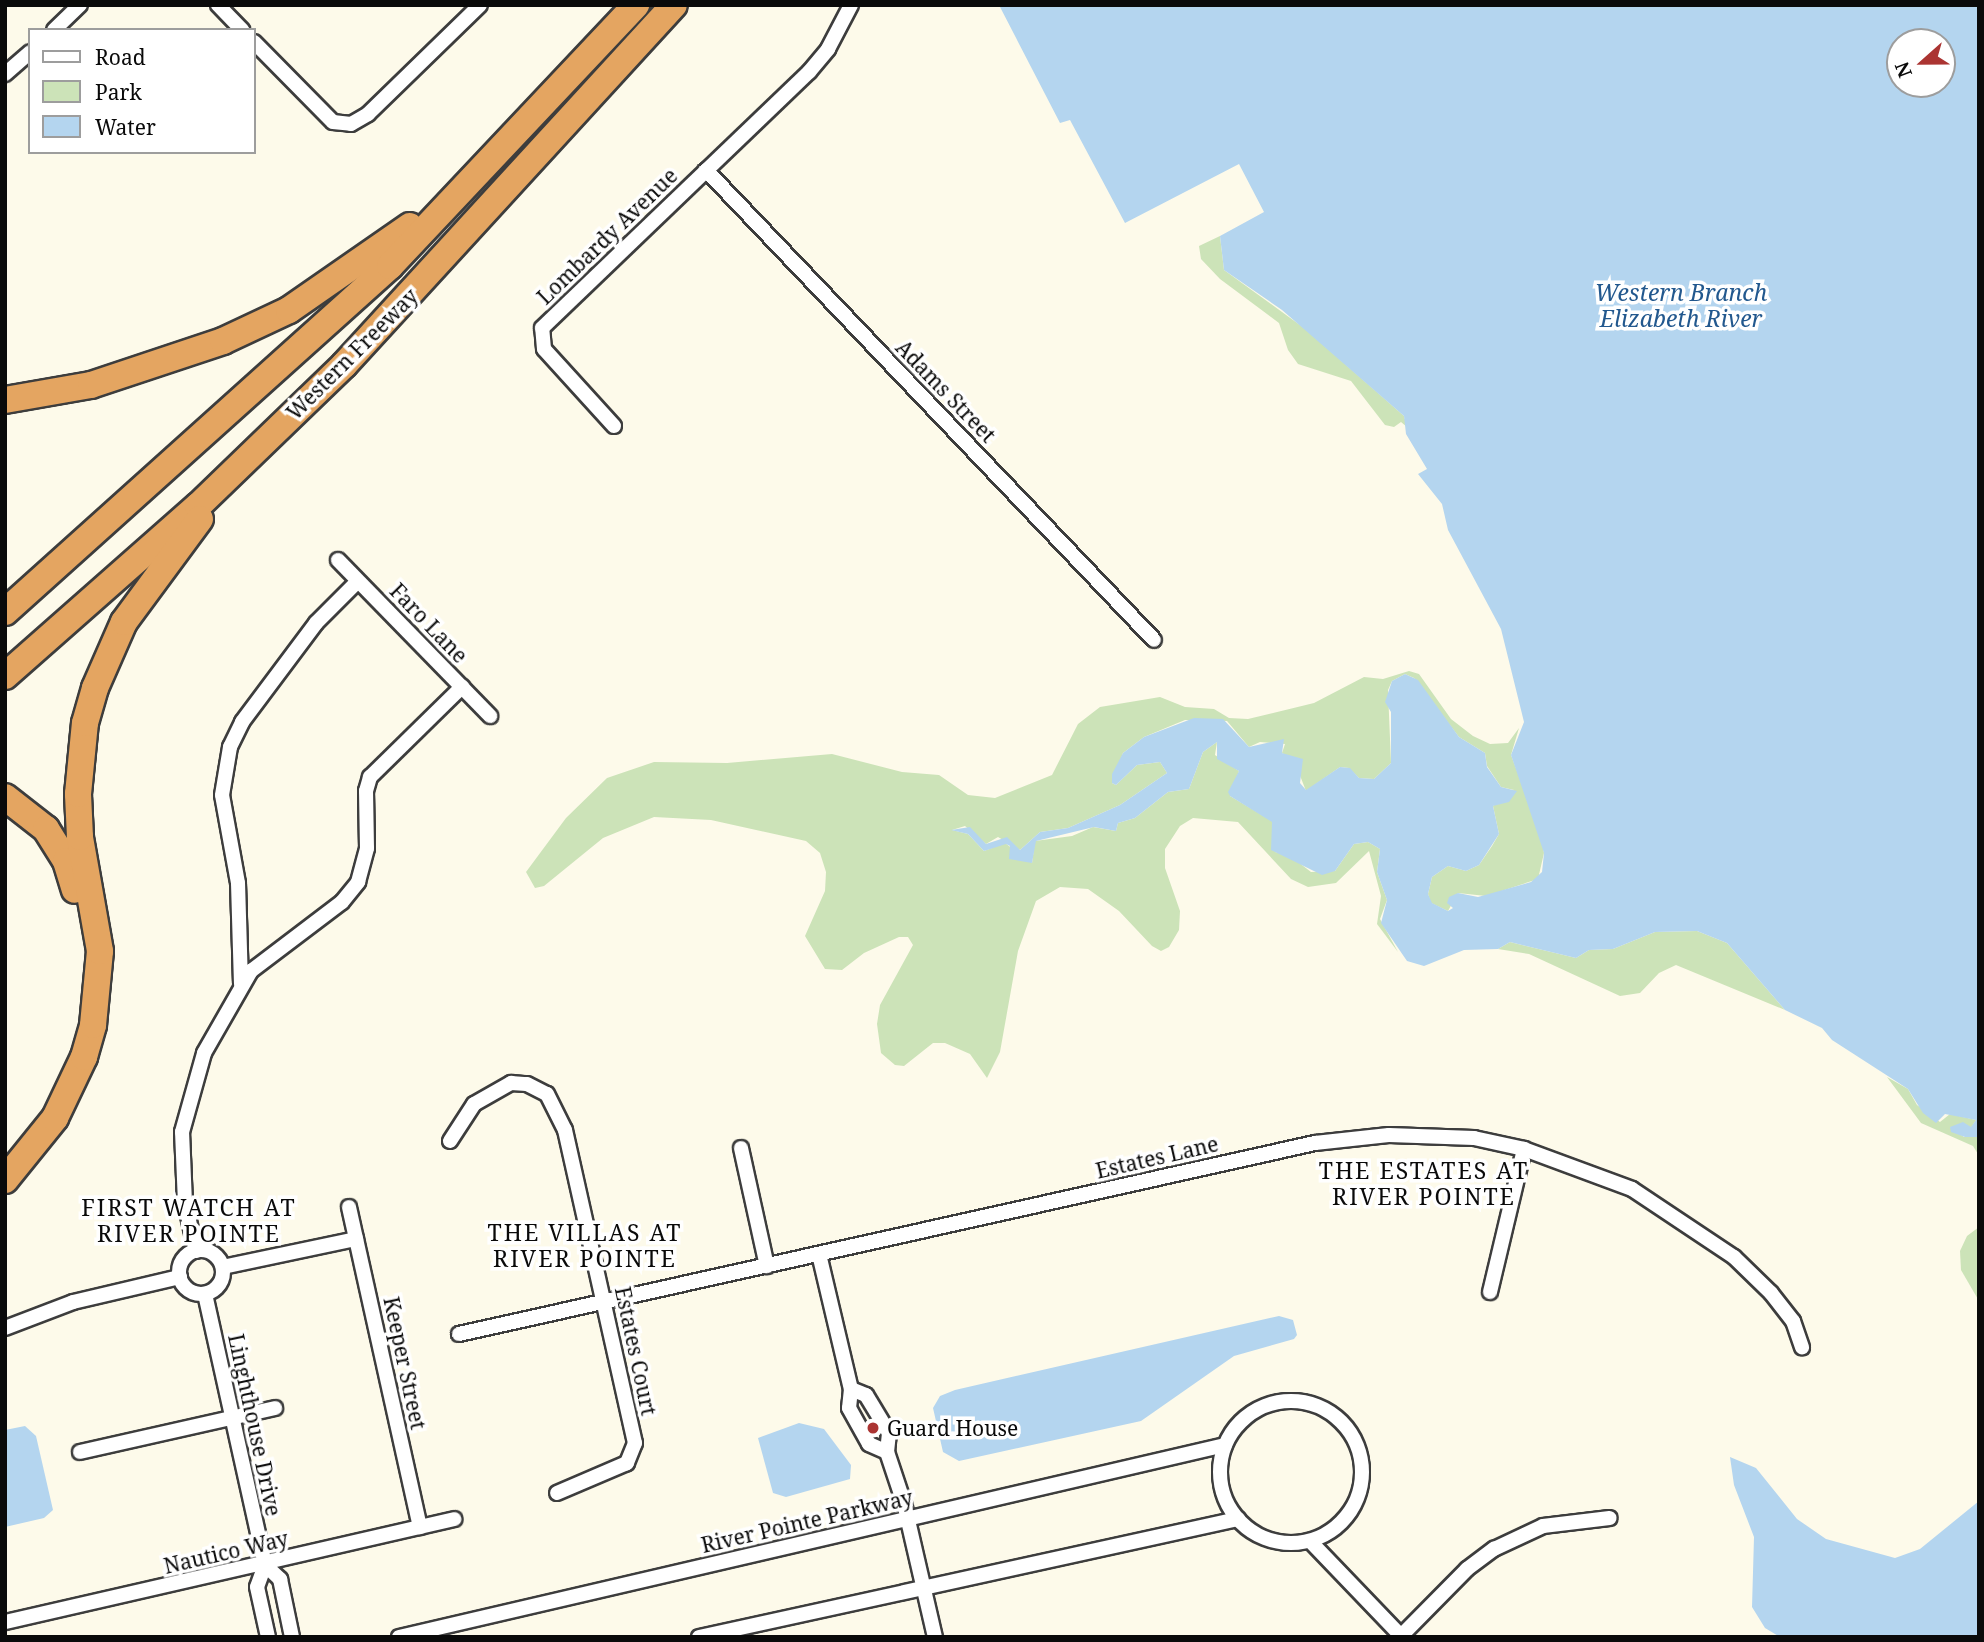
<!DOCTYPE html>
<style>
body{margin:0}
#map{position:relative;width:1984px;height:1642px;overflow:hidden;background:#fdfaea;font-family:"Noto Serif",serif}
div>[style]{position:absolute}
[style*='--x']{left:calc(var(--x)*1px);top:calc(var(--y)*1px);width:calc(var(--w)*1px);rotate:calc(var(--a)*1deg)}
.green>*{inset:0;background:#cce3b8}
.water>*{inset:0;background:#b4d5ef}
.roads{filter:drop-shadow(2px 0 #3d3d3d) drop-shadow(-2px 0 #3d3d3d) drop-shadow(0 2px #3d3d3d) drop-shadow(0 -2px #3d3d3d)}
.minor>*{height:14px;margin:-7px;padding:0 7px;transform-origin:7px;border-radius:7px;background:#fff}
.minor>.ring{margin:-7px;padding:0;box-sizing:content-box;background:none;border:14px solid #fff;border-radius:50%}
.motorway>*{height:26px;margin:-13px;padding:0 13px;transform-origin:13px;border-radius:13px;background:#e4a561}
.dots>*{width:19px;height:19px;translate:-50% -50%;box-sizing:border-box;border:4px solid #fff;border-radius:50%}
span{translate:-50% -50%;white-space:nowrap;text-align:center;line-height:1.15;-webkit-text-stroke:7px #fff;paint-order:stroke}
.street-label{font-size:21px;color:#0a0a0a}
.poi-label{font-size:21px;color:#0a0a0a}
.left{translate:0 -50%;text-align:left}
.water-label{font-size:23px;color:#22588e;font-style:italic}
.neighbourhood-label{font-size:23px;color:#0a0a0a;letter-spacing:2px}
.frame{position:absolute;inset:0;border:7px solid #0a0a0a;pointer-events:none}
.legend{position:absolute;left:28px;top:28px;width:228px;height:126px;box-sizing:border-box;background:#fff;border:2px solid #9d9d9d;margin:0;padding:9px 12px;list-style:none;font-size:21px;color:#0a0a0a}
.legend li{display:flex;align-items:center;gap:14px;height:35px}
.legend b{width:35px;border:2px solid #9d9d9d}
.north{position:absolute;left:1886px;top:28px;width:70px;height:70px;box-sizing:border-box;background:#fff;border:2px solid #9d9d9d;border-radius:50%;rotate:249deg;font-size:19px;font-weight:700;line-height:28px;text-align:center;color:#0a0a0a}
.north::after{content:'';display:block;margin:auto;width:24px;height:32px;background:#ab3432;clip-path:polygon(50% 0,100% 100%,50% 72%,0 100%)}
</style>
<div id="map">
<div class="green">
<i style="clip-path:polygon(1220px 236px,1224px 270px,1304px 328px,1404px 416px,1407px 427px,1401px 422px,1394px 427px,1385px 425px,1351px 381px,1298px 364px,1288px 350px,1279px 323px,1220px 279px,1201px 259px,1199px 246px)"></i>
<i style="clip-path:polygon(1409px 671px,1419px 674px,1451px 719px,1473px 736px,1490px 744px,1508px 743px,1519px 728px,1511px 755px,1541px 835px,1544px 853px,1538px 879px,1486px 896px,1458px 893px,1448px 911px,1431px 903px,1428px 894px,1432px 877px,1448px 866px,1466px 871px,1479px 865px,1492px 846px,1499px 834px,1493px 806px,1514px 790px,1501px 787px,1487px 766px,1485px 753px,1459px 737px,1414px 678px,1405px 674px,1392px 681px,1388px 690px,1391px 763px,1374px 779px,1359px 778px,1349px 768px,1340px 767px,1306px 791px,1294px 760px,1282px 753px,1285px 744px,1260px 742px,1249px 747px,1227px 721px,1185px 720px,1144px 737px,1123px 753px,1112px 783px,1116px 785px,1137px 765px,1160px 762px,1167px 773px,1120px 805px,1068px 828px,1040px 832px,1020px 850px,998px 837px,986px 844px,965px 826px,952px 830px,968px 834px,984px 851px,1005px 843px,1032px 863px,1035px 841px,1072px 836px,1093px 827px,1116px 831px,1118px 823px,1135px 818px,1168px 792px,1189px 789px,1203px 752px,1217px 742px,1215px 755px,1239px 771px,1230px 796px,1272px 821px,1275px 852px,1289px 855px,1311px 872px,1335px 871px,1354px 844px,1368px 842px,1380px 849px,1377px 872px,1387px 900px,1380px 919px,1398px 952px,1377px 924px,1381px 896px,1369px 851px,1336px 883px,1308px 887px,1291px 879px,1238px 822px,1193px 818px,1180px 826px,1165px 849px,1165px 868px,1180px 911px,1179px 930px,1169px 947px,1161px 951px,1152px 946px,1119px 911px,1088px 889px,1060px 887px,1036px 901px,1018px 951px,1000px 1052px,987px 1078px,970px 1054px,945px 1043px,933px 1043px,904px 1066px,895px 1065px,881px 1053px,877px 1024px,880px 1005px,913px 945px,908px 937px,899px 937px,864px 953px,842px 970px,825px 969px,805px 936px,825px 891px,826px 872px,820px 853px,806px 841px,711px 820px,654px 817px,603px 838px,544px 886px,535px 888px,526px 872px,566px 818px,607px 778px,654px 762px,727px 763px,832px 754px,902px 772px,939px 775px,968px 795px,995px 798px,1052px 775px,1078px 724px,1100px 707px,1160px 697px,1185px 707px,1214px 709px,1229px 718px,1248px 719px,1314px 703px,1364px 677px,1383px 679px)"></i>
<i style="clip-path:polygon(1697px 931px,1727px 943px,1785px 1010px,1676px 965px,1659px 973px,1640px 993px,1620px 996px,1529px 954px,1498px 949px,1510px 942px,1576px 958px,1589px 950px,1613px 949px,1655px 932px)"></i>
<i style="clip-path:polygon(1887px 1077px,1908px 1089px,1917px 1105px,1940px 1122px,1950px 1114px,1976px 1120px,1971px 1128px,1950px 1127px,1964px 1137px,1979px 1137px,1979px 1185px,1978px 1154px,1973px 1146px,1921px 1123px)"></i>
<i style="clip-path:polygon(1979px 1227px,1979px 1301px,1961px 1270px,1960px 1251px,1967px 1236px)"></i>
</div>
<div class="water">
<i style="clip-path:polygon(evenodd,999px 5px,1979px 5px,1979px 1137px,1965px 1137px,1951px 1132px,1950px 1127px,1963px 1122px,1971px 1127px,1976px 1120px,1945px 1114px,1936px 1123px,1923px 1113px,1908px 1089px,1832px 1040px,1822px 1028px,1785px 1010px,1727px 943px,1697px 931px,1655px 932px,1613px 949px,1589px 950px,1576px 958px,1510px 942px,1498px 949px,1464px 950px,1424px 966px,1407px 961px,1381px 923px,1387px 900px,1377px 872px,1380px 849px,1368px 842px,1354px 844px,1335px 871px,1322px 875px,1271px 850px,1272px 822px,1230px 796px,1228px 792px,1239px 771px,1217px 759px,1217px 742px,1203px 752px,1189px 789px,1168px 792px,1135px 818px,1118px 823px,1116px 831px,1094px 827px,1036px 841px,1032px 863px,1009px 859px,1010px 846px,1006px 844px,984px 851px,968px 834px,951px 830px,970px 827px,986px 844px,1007px 837px,1020px 850px,1040px 832px,1068px 828px,1120px 805px,1167px 773px,1160px 762px,1137px 765px,1116px 785px,1112px 783px,1112px 774px,1123px 753px,1144px 737px,1194px 718px,1223px 719px,1249px 747px,1284px 739px,1282px 753px,1303px 759px,1300px 783px,1306px 790px,1340px 767px,1350px 768px,1359px 778px,1374px 779px,1391px 763px,1391px 712px,1385px 702px,1392px 681px,1405px 674px,1418px 680px,1459px 737px,1485px 753px,1487px 767px,1501px 787px,1517px 791px,1509px 802px,1493px 806px,1499px 834px,1479px 865px,1466px 871px,1448px 866px,1432px 877px,1428px 894px,1432px 903px,1448px 911px,1453px 908px,1447px 903px,1449px 897px,1458px 893px,1478px 897px,1531px 882px,1542px 872px,1544px 853px,1511px 755px,1524px 722px,1501px 629px,1448px 530px,1442px 504px,1418px 474px,1427px 469px,1406px 434px,1404px 416px,1282px 310px,1224px 270px,1220px 236px,1264px 212px,1239px 164px,1125px 223px,1070px 120px,1060px 123px,999px 5px,1900px 42px,1942px 42px,1942px 84px,1900px 84px,1900px 42px)"></i>
<i style="clip-path:polygon(1279px 1316px,1293px 1320px,1297px 1335px,1294px 1339px,1234px 1356px,1141px 1421px,959px 1461px,943px 1452px,933px 1408px,940px 1396px,955px 1390px)"></i>
<i style="clip-path:polygon(799px 1423px,824px 1429px,851px 1465px,850px 1479px,786px 1497px,773px 1493px,758px 1438px)"></i>
<i style="clip-path:polygon(25px 1426px,36px 1436px,53px 1510px,44px 1518px,5px 1527px,5px 1430px)"></i>
<i style="clip-path:polygon(1730px 1457px,1756px 1468px,1797px 1519px,1826px 1539px,1895px 1558px,1920px 1549px,1979px 1501px,1979px 1637px,1780px 1637px,1765px 1628px,1752px 1607px,1754px 1537px,1734px 1485px)"></i>
</div>
<div class="roads">
<div class="minor">
<i style="--x:218;--y:5;--w:35;--a:46"></i>
<i style="--x:54;--y:30;--w:36;--a:-44"></i>
<i style="--x:254;--y:42;--w:112;--a:45.4"></i>
<i style="--x:333;--y:122;--w:18;--a:6"></i>
<i style="--x:351;--y:124;--w:20;--a:-30"></i>
<i style="--x:368;--y:114;--w:156;--a:-44.2"></i>
<i style="--x:5;--y:74;--w:33;--a:-41"></i>
<i style="--x:706;--y:170;--w:649;--a:46.37"></i>
<i style="--x:614;--y:426;--w:104;--a:-132.3"></i>
<i style="--x:544;--y:349;--w:21;--a:-95"></i>
<i style="--x:542;--y:328;--w:370;--a:-43.8"></i>
<i style="--x:809;--y:72;--w:30;--a:-50"></i>
<i style="--x:828;--y:49;--w:50;--a:-62.4"></i>
<i style="--x:338;--y:560;--w:218;--a:45.7"></i>
<i style="--x:241;--y:984;--w:101;--a:-91.7"></i>
<i style="--x:238;--y:883;--w:89;--a:-100.3"></i>
<i style="--x:222;--y:795;--w:49;--a:-80.5"></i>
<i style="--x:230;--y:747;--w:28;--a:-64"></i>
<i style="--x:242;--y:722;--w:124;--a:-53.2"></i>
<i style="--x:316;--y:623;--w:59;--a:-45"></i>
<i style="--x:450;--y:1141;--w:44;--a:-57"></i>
<i style="--x:474;--y:1104;--w:43;--a:-29.6"></i>
<i style="--x:511;--y:1083;--w:16;--a:4"></i>
<i style="--x:527;--y:1084;--w:22;--a:27"></i>
<i style="--x:547;--y:1094;--w:40;--a:63.4"></i>
<i style="--x:565;--y:1130;--w:321;--a:77.4"></i>
<i style="--x:635;--y:1443;--w:22;--a:112"></i>
<i style="--x:627;--y:1463;--w:76;--a:156.8"></i>
<i style="--x:741;--y:1148;--w:121;--a:77.6"></i>
<i style="--x:349;--y:1207;--w:328;--a:77.5"></i>
<i class="ring" style="left:179px;top:1250px;width:30px;height:30px"></i>
<i style="--x:196;--y:1251;--w:49;--a:-102.9"></i>
<i style="--x:185;--y:1203;--w:71;--a:-92.4"></i>
<i style="--x:182;--y:1132;--w:82;--a:-74.4"></i>
<i style="--x:204;--y:1053;--w:95;--a:-60.2"></i>
<i style="--x:251;--y:971;--w:114;--a:-37.2"></i>
<i style="--x:342;--y:902;--w:26;--a:-51"></i>
<i style="--x:358;--y:882;--w:35;--a:-75"></i>
<i style="--x:367;--y:848;--w:57;--a:-91"></i>
<i style="--x:366;--y:791;--w:15;--a:-74"></i>
<i style="--x:370;--y:777;--w:129;--a:-44.4"></i>
<i style="--x:819;--y:1254;--w:139;--a:76.7"></i>
<i style="--x:851;--y:1389;--w:19;--a:96"></i>
<i style="--x:849;--y:1408;--w:41;--a:60.9"></i>
<i style="--x:869;--y:1444;--w:20;--a:24"></i>
<i style="--x:223;--y:1267;--w:136;--a:-11.9"></i>
<i style="--x:1490;--y:1292;--w:147;--a:-76.6"></i>
<i style="--x:205;--y:1294;--w:278;--a:77.5"></i>
<i style="--x:265;--y:1565;--w:23;--a:110"></i>
<i style="--x:257;--y:1587;--w:51;--a:77.6"></i>
<i style="--x:5;--y:1328;--w:73;--a:-20.9"></i>
<i style="--x:73;--y:1302;--w:110;--a:-13.2"></i>
<i style="--x:459;--y:1334;--w:877;--a:-12.58"></i>
<i style="--x:1315;--y:1143;--w:74;--a:-6.2"></i>
<i style="--x:1389;--y:1135;--w:85;--a:2"></i>
<i style="--x:1474;--y:1138;--w:51;--a:12.4"></i>
<i style="--x:1524;--y:1149;--w:115;--a:20.3"></i>
<i style="--x:1632;--y:1189;--w:123;--a:33.7"></i>
<i style="--x:1734;--y:1257;--w:52;--a:44.2"></i>
<i style="--x:1771;--y:1293;--w:36;--a:52"></i>
<i style="--x:1793;--y:1321;--w:28;--a:71"></i>
<i style="--x:851;--y:1389;--w:16;--a:22"></i>
<i style="--x:866;--y:1395;--w:44;--a:58.8"></i>
<i style="--x:889;--y:1433;--w:19;--a:96"></i>
<i style="--x:887;--y:1452;--w:54;--a:71.6"></i>
<i style="--x:904;--y:1503;--w:138;--a:77"></i>
<i class="ring" style="left:1220px;top:1401px;width:128px;height:128px"></i>
<i style="--x:80;--y:1452;--w:200;--a:-12.7"></i>
<i style="--x:1310;--y:1541;--w:133;--a:46.2"></i>
<i style="--x:265;--y:1565;--w:21;--a:43"></i>
<i style="--x:280;--y:1579;--w:59;--a:78.3"></i>
<i style="--x:5;--y:1622;--w:461;--a:-12.9"></i>
<i style="--x:1401;--y:1636;--w:94;--a:-45.4"></i>
<i style="--x:1467;--y:1569;--w:34;--a:-37"></i>
<i style="--x:1494;--y:1549;--w:54;--a:-25.1"></i>
<i style="--x:1543;--y:1526;--w:67;--a:-6.8"></i>
<i style="--x:399;--y:1637;--w:848;--a:-13.09"></i>
<i style="--x:699;--y:1637;--w:552;--a:-12.35"></i>
</div>
<div class="motorway">
<i style="--x:5;--y:400;--w:87;--a:-9.9"></i>
<i style="--x:91;--y:385;--w:139;--a:-18.4"></i>
<i style="--x:223;--y:341;--w:73;--a:-25.2"></i>
<i style="--x:289;--y:310;--w:147;--a:-34.8"></i>
<i style="--x:5;--y:612;--w:518;--a:-41.95"></i>
<i style="--x:390;--y:266;--w:359;--a:-46.7"></i>
<i style="--x:5;--y:676;--w:257;--a:-41.4"></i>
<i style="--x:198;--y:506;--w:203;--a:-44"></i>
<i style="--x:344;--y:365;--w:488;--a:-47.5"></i>
<i style="--x:5;--y:797;--w:52;--a:38"></i>
<i style="--x:46;--y:829;--w:38;--a:58"></i>
<i style="--x:66;--y:861;--w:30;--a:73"></i>
<i style="--x:5;--y:1180;--w:80;--a:-51.1"></i>
<i style="--x:55;--y:1118;--w:68;--a:-64.6"></i>
<i style="--x:84;--y:1057;--w:33;--a:-74"></i>
<i style="--x:93;--y:1025;--w:74;--a:-84.6"></i>
<i style="--x:100;--y:951;--w:116;--a:-100"></i>
<i style="--x:80;--y:837;--w:43;--a:-92.7"></i>
<i style="--x:78;--y:794;--w:71;--a:-84.4"></i>
<i style="--x:85;--y:723;--w:36;--a:-74"></i>
<i style="--x:95;--y:688;--w:72;--a:-66.3"></i>
<i style="--x:124;--y:622;--w:128;--a:-53.6"></i>
</div>
</div>
<div class="dots">
<i style="left:873px;top:1428px;background:#ab3432"></i>
</div>
<div class="street-label">
<span style="left:607px;top:236px;rotate:-44deg">Lombardy Avenue</span>
<span style="left:352px;top:354px;rotate:-45deg">Western Freeway</span>
<span style="left:946px;top:391px;rotate:46deg">Adams Street</span>
<span style="left:429px;top:623px;rotate:46deg">Faro Lane</span>
<span style="left:1157px;top:1157px;rotate:-13deg">Estates Lane</span>
<span style="left:636px;top:1351px;rotate:78deg">Estates Court</span>
<span style="left:405px;top:1363px;rotate:78deg">Keeper Street</span>
<span style="left:255px;top:1425px;rotate:78deg">Linghthouse Drive</span>
<span style="left:807px;top:1521px;rotate:-13deg">River Pointe Parkway</span>
<span style="left:226px;top:1552px;rotate:-13deg">Nautico Way</span>
</div>
<div class="poi-label">
<span class="left" style="left:887px;top:1428px">Guard House</span>
</div>
<div class="water-label">
<span style="left:1681px;top:305px">Western Branch<br>Elizabeth River</span>
</div>
<div class="neighbourhood-label">
<span style="left:1424px;top:1183px">THE ESTATES AT<br>RIVER POINTE</span>
<span style="left:189px;top:1220px">FIRST WATCH AT<br>RIVER POINTE</span>
<span style="left:585px;top:1245px">THE VILLAS AT<br>RIVER POINTE</span>
</div>
<div class="frame"></div>
<ul class="legend">
<li><b style="height:9px;background:#fff"></b>Road</li>
<li><b style="height:19px;background:#cce3b8"></b>Park</li>
<li><b style="height:19px;background:#b4d5ef"></b>Water</li>
</ul>
<div class="north">N</div>
</div>
